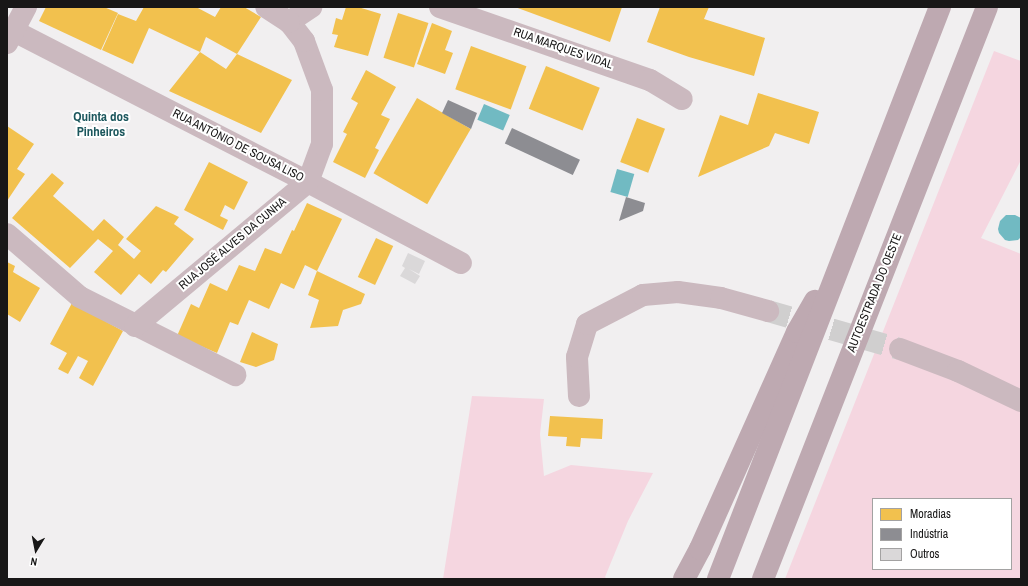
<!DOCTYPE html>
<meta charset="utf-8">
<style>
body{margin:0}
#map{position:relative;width:1028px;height:586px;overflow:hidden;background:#f1eff0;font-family:"Archivo Narrow",sans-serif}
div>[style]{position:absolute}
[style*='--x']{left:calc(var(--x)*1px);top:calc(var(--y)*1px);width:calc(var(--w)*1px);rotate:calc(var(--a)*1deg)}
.green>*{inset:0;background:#f5d6e0}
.water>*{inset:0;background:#71bac2;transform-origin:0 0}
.homes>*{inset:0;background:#f2c14e;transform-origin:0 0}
.industry>*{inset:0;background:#8d8d92;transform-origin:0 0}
.building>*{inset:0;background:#dad8d9}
.street-tunnel>*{height:22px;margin-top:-11px;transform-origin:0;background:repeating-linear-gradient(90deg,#d0cfcf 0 22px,transparent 0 33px)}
.street>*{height:22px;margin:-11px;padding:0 11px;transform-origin:11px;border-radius:11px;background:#cbb9bf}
.highway>*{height:22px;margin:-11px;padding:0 11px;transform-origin:11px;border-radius:11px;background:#bea9b1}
span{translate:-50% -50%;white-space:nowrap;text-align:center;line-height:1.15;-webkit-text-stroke:4px #fff;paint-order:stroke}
.street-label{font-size:12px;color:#181717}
.neighbourhood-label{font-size:13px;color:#1c575d;font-weight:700}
.frame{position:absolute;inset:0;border:8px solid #181717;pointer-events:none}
.legend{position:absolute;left:872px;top:498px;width:140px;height:72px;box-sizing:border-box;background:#fff;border:1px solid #a3a2a2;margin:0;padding:5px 7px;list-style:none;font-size:12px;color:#181717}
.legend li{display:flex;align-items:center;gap:8px;height:20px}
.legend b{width:20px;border:1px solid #a3a2a2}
.north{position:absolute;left:16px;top:530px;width:40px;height:40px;-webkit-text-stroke:3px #fff;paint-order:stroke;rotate:190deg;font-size:11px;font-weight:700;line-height:16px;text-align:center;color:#181717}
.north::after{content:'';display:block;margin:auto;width:14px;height:18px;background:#181717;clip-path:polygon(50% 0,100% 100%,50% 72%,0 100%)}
</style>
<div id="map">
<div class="green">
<i style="clip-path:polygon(evenodd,994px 51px,1021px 61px,1021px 160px,981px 238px,1021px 254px,1021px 579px,785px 579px,994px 51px,873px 499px,1011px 499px,1011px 569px,873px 569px,873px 499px)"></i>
<i style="clip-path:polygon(472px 396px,544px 399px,540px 434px,544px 476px,571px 465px,653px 473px,628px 521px,605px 577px,607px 579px,443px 579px)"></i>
</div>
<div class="water">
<i style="left:484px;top:104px;width:28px;height:17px;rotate:23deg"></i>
<i style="left:617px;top:169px;width:18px;height:24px;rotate:16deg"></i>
<i style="clip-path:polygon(1006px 215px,1015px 215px,1021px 218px,1021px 237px,1018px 240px,1009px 241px,1005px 240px,999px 233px,998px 229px,1000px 221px)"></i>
</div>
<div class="homes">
<i style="clip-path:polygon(46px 7px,104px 7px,118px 13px,101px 50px,39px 21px)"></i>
<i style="clip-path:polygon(144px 7px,196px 7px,215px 17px,221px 7px,244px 7px,261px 17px,237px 54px,206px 37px,200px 52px,149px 28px,133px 64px,102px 50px,118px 14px,136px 21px)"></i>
<i style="clip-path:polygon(346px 7px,358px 7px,381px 14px,368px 56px,334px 47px,338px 35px,332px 34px,336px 18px,342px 20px)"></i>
<i style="clip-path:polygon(515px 7px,622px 7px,610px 42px)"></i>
<i style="clip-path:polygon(660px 7px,709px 7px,704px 19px,765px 38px,754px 76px,689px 57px,647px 42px)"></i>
<i style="left:398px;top:13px;width:32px;height:47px;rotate:18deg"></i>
<i style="clip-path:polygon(432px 23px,452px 31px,445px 50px,453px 53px,445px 74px,417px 64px)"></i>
<i style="left:471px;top:46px;width:59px;height:46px;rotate:20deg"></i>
<i style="clip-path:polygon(200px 52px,226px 69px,237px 54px,292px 80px,261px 133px,169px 91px)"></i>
<i style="left:546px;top:66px;width:58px;height:46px;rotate:22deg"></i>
<i style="clip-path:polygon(366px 70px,396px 87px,381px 115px,390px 119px,375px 148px,379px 150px,365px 178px,333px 162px,347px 134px,343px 132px,358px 103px,351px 99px)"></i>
<i style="clip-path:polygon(758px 93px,819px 112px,809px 144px,775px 133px,769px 146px,698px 177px,720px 115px,748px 125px)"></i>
<i style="left:417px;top:98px;width:62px;height:87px;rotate:30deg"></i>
<i style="left:637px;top:118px;width:30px;height:47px;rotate:21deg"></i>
<i style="clip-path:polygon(7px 126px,34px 144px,17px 169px,25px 174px,7px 201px)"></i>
<i style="clip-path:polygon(209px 162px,248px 182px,234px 210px,225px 205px,220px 216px,228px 220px,223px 230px,184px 210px)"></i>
<i style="clip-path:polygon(52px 173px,64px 183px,53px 196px,93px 231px,104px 219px,124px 237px,118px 245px,134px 259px,141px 251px,126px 239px,156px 206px,179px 217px,174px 224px,194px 239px,166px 272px,163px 270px,151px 284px,139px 274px,121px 295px,94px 272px,113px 251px,98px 239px,70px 268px,12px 218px)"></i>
<i style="clip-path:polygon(307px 203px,342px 219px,317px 271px,365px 294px,361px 304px,343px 310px,338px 326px,310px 328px,319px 300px,308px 295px,317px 271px,305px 265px,294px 289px,281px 283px,269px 309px,249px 300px,238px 325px,230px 322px,217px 353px,177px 336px,191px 304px,199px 308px,210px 283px,227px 291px,239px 265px,255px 271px,265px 248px,281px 254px,292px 230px,294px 231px)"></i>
<i style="left:376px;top:238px;width:19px;height:43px;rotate:25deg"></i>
<i style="clip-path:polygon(7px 262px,15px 266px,13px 272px,40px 288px,20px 322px,7px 314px)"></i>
<i style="clip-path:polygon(72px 303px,123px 331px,93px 386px,79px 378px,88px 361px,78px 356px,68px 374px,58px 369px,67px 353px,50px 344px)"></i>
<i style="clip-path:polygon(252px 332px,278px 344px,274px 360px,256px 367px,240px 362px)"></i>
<i style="clip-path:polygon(550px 416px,603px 419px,602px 439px,581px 438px,580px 447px,566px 446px,567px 437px,548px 436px)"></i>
</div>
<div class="industry">
<i style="clip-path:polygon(448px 100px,477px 113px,471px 129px,442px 113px)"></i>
<i style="left:512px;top:128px;width:75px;height:17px;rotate:25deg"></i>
<i style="clip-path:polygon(626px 197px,645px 203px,643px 211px,619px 221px)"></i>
</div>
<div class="building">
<i style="clip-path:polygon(408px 253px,425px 261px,419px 274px,409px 269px,420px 276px,415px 284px,400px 276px,405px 268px,402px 266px)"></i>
</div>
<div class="street-tunnel">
<i style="--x:768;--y:311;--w:137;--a:16.1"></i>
</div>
<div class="street">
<i style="--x:440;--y:7;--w:222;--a:19.2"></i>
<i style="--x:650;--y:80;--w:37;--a:31"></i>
<i style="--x:289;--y:22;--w:27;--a:-34"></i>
<i style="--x:14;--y:31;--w:331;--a:27.2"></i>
<i style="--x:308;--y:182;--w:173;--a:27.9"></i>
<i style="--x:7;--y:43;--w:41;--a:-62.2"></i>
<i style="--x:7;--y:234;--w:96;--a:40.8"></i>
<i style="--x:80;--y:297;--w:174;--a:26.7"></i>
<i style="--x:135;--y:326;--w:225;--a:-39.8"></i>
<i style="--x:308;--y:182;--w:40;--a:-69.8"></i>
<i style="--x:322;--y:144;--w:54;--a:-90"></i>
<i style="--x:322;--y:90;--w:52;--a:-110.2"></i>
<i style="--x:304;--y:41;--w:24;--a:-128"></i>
<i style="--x:289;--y:22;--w:27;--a:-147"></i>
<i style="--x:900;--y:349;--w:62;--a:20.8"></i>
<i style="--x:958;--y:371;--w:70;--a:25.5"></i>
<i style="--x:579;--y:396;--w:39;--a:-93"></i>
<i style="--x:577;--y:357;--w:34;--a:-73"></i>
<i style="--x:587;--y:324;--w:63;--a:-27.4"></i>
<i style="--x:643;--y:295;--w:35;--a:-5"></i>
<i style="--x:678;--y:292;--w:43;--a:7.9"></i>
<i style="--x:721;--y:298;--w:49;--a:15.5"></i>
</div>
<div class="highway">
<i style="--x:684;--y:579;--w:34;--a:-62"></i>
<i style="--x:700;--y:549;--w:238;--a:-65.9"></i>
<i style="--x:797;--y:332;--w:36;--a:-60"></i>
<i style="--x:718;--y:579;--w:614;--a:-68.79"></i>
<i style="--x:763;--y:579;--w:614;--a:-68.61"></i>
</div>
<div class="street-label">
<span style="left:563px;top:49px;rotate:19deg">RUA MARQUES VIDAL</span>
<span style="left:238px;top:146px;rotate:27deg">RUA ANTÓNIO DE SOUSA LISO</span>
<span style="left:233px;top:244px;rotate:-40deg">RUA JOSÉ ALVES DA CUNHA</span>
<span style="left:875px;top:293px;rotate:-68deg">AUTOESTRADA DO OESTE</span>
</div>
<div class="neighbourhood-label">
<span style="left:101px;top:125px">Quinta dos<br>Pinheiros</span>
</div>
<div class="frame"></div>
<ul class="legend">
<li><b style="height:11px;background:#f2c14e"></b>Moradias</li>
<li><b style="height:11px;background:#8d8d92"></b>Indústria</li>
<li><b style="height:11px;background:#dad8d9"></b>Outros</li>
</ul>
<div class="north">N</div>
</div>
